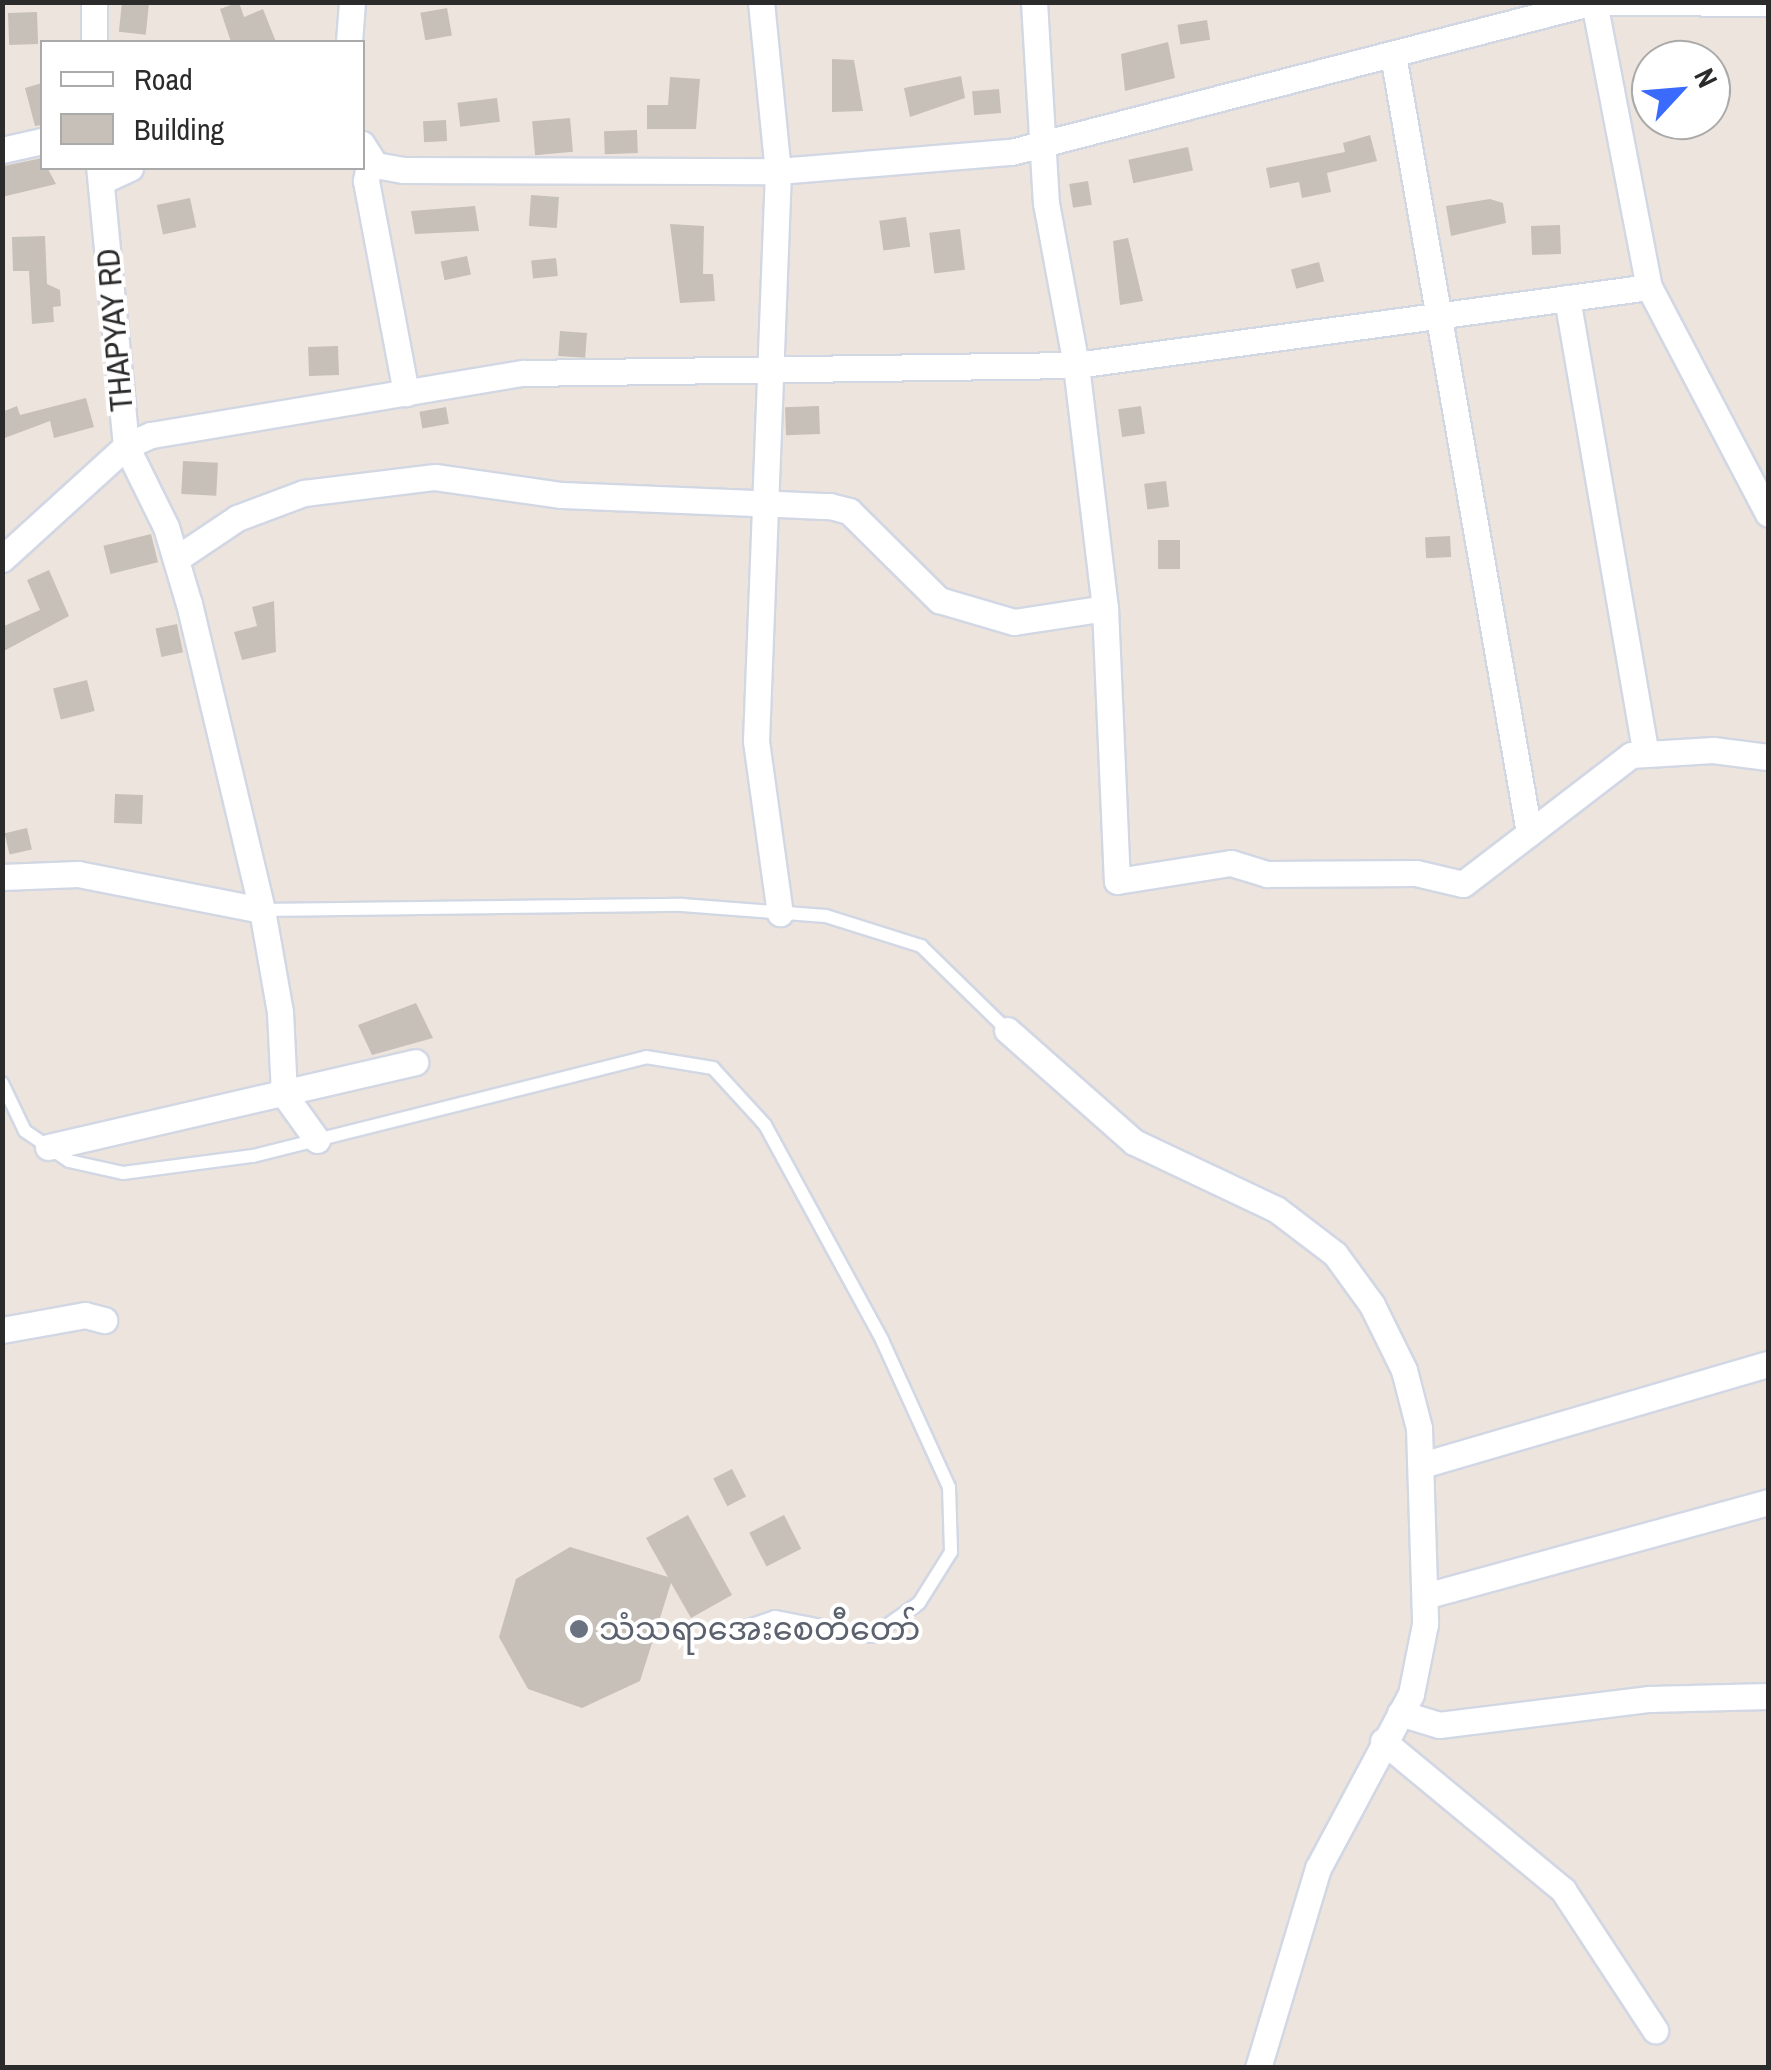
<!DOCTYPE html>
<meta charset="utf-8">
<style>
body{margin:0}
#map{position:relative;width:1771px;height:2070px;overflow:hidden;background:#ede5dd;font-family:"Archivo Narrow","Noto Sans Myanmar",sans-serif}
div>[style]{position:absolute}
[style*='--x']{left:calc(var(--x)*1px);top:calc(var(--y)*1px);width:calc(var(--w)*1px);rotate:calc(var(--a)*1deg)}
.building>*{inset:0;background:#c6c0b9;transform-origin:0 0}
.roads{filter:drop-shadow(2px 0 #d2d7e4) drop-shadow(-2px 0 #d2d7e4) drop-shadow(0 2px #d2d7e4) drop-shadow(0 -2px #d2d7e4)}
.lane>*{height:12px;margin:-6px;padding:0 6px;transform-origin:6px;border-radius:6px;background:#fff}
.street>*{height:25px;margin:-12.5px;padding:0 12.5px;transform-origin:12.5px;border-radius:12.5px;background:#fff}
.dots>*{width:28px;height:28px;translate:-50% -50%;box-sizing:border-box;border:5px solid #fff;border-radius:50%}
span{translate:-50% -50%;white-space:nowrap;text-align:center;line-height:1.15;-webkit-text-stroke:8px #fff;paint-order:stroke}
.street-label{font-size:32px;color:#2b2b2b}
.worship-label{font-size:32px;color:#5b616d}
.left{translate:0 -50%;text-align:left}
.frame{position:absolute;inset:0;border:5px solid #2b2b2b;pointer-events:none}
.legend{position:absolute;left:40px;top:40px;width:325px;height:130px;box-sizing:border-box;background:#fff;border:2px solid #aaa;margin:0;padding:12px 18px;list-style:none;font-size:30px;color:#2b2b2b}
.legend li{display:flex;align-items:center;gap:20px;height:50px}
.legend b{width:50px;border:2px solid #aaa}
.north{position:absolute;left:1631px;top:40px;width:100px;height:100px;box-sizing:border-box;background:#fff;border:2px solid #aaa;border-radius:50%;rotate:64deg;font-size:28px;font-weight:700;line-height:40px;text-align:center;color:#2b2b2b}
.north::after{content:'';display:block;margin:auto;width:35px;height:45px;background:#3b6bfd;clip-path:polygon(50% 0,100% 100%,50% 72%,0 100%)}
</style>
<div id="map">
<div class="building">
<i style="left:122px;top:2px;width:27px;height:30px;rotate:6deg"></i>
<i style="clip-path:polygon(239px 2px,244px 17px,263px 9px,276px 42px,231px 42px,220px 9px)"></i>
<i style="left:447px;top:8px;width:28px;height:27px;rotate:80deg"></i>
<i style="left:37px;top:12px;width:32px;height:29px;rotate:88deg"></i>
<i style="left:1207px;top:20px;width:20px;height:30px;rotate:81deg"></i>
<i style="clip-path:polygon(1168px 42px,1175px 78px,1125px 91px,1121px 54px)"></i>
<i style="clip-path:polygon(832px 59px,854px 60px,863px 111px,832px 112px)"></i>
<i style="clip-path:polygon(961px 76px,965px 98px,910px 117px,904px 88px)"></i>
<i style="clip-path:polygon(670px 77px,700px 79px,696px 129px,647px 129px,647px 105px,668px 105px)"></i>
<i style="clip-path:polygon(42px 83px,42px 125px,35px 126px,25px 88px)"></i>
<i style="left:999px;top:89px;width:24px;height:27px;rotate:85deg"></i>
<i style="left:497px;top:98px;width:24px;height:40px;rotate:83deg"></i>
<i style="left:570px;top:118px;width:34px;height:38px;rotate:85deg"></i>
<i style="left:446px;top:120px;width:21px;height:23px;rotate:87deg"></i>
<i style="left:637px;top:130px;width:23px;height:33px;rotate:88deg"></i>
<i style="clip-path:polygon(1370px 135px,1377px 161px,1327px 173px,1331px 192px,1302px 198px,1299px 182px,1270px 188px,1266px 168px,1345px 152px,1343px 143px)"></i>
<i style="left:1188px;top:147px;width:24px;height:61px;rotate:78deg"></i>
<i style="clip-path:polygon(42px 158px,56px 184px,2px 197px,4px 166px)"></i>
<i style="left:1088px;top:181px;width:24px;height:19px;rotate:81deg"></i>
<i style="left:531px;top:195px;width:28px;height:31px;rotate:4deg"></i>
<i style="left:190px;top:198px;width:30px;height:34px;rotate:78deg"></i>
<i style="clip-path:polygon(1490px 199px,1503px 203px,1506px 223px,1451px 236px,1446px 206px)"></i>
<i style="clip-path:polygon(475px 206px,479px 231px,415px 234px,411px 211px)"></i>
<i style="left:906px;top:217px;width:30px;height:27px;rotate:82deg"></i>
<i style="clip-path:polygon(670px 224px,704px 226px,703px 274px,713px 274px,715px 301px,680px 303px)"></i>
<i style="left:1560px;top:225px;width:29px;height:29px;rotate:88deg"></i>
<i style="left:960px;top:229px;width:41px;height:31px;rotate:83deg"></i>
<i style="clip-path:polygon(45px 236px,47px 284px,60px 290px,61px 306px,53px 307px,54px 322px,32px 324px,29px 271px,13px 271px,12px 237px)"></i>
<i style="clip-path:polygon(1128px 238px,1143px 301px,1120px 305px,1113px 241px)"></i>
<i style="left:467px;top:256px;width:19px;height:27px;rotate:78deg"></i>
<i style="left:556px;top:258px;width:18px;height:25px;rotate:84deg"></i>
<i style="left:1319px;top:262px;width:20px;height:29px;rotate:75deg"></i>
<i style="left:560px;top:331px;width:27px;height:25px;rotate:4deg"></i>
<i style="left:338px;top:346px;width:29px;height:30px;rotate:88deg"></i>
<i style="clip-path:polygon(86px 398px,94px 427px,54px 438px,50px 421px,2px 439px,2px 412px,17px 406px,20px 415px)"></i>
<i style="left:819px;top:406px;width:28px;height:34px;rotate:88deg"></i>
<i style="left:1141px;top:406px;width:28px;height:23px;rotate:82deg"></i>
<i style="left:446px;top:407px;width:17px;height:27px;rotate:80deg"></i>
<i style="left:183px;top:461px;width:35px;height:33px;rotate:3deg"></i>
<i style="left:1166px;top:481px;width:26px;height:22px;rotate:83deg"></i>
<i style="left:151px;top:534px;width:29px;height:49px;rotate:76deg"></i>
<i style="left:1450px;top:536px;width:21px;height:25px;rotate:87deg"></i>
<i style="left:1158px;top:540px;width:22px;height:29px"></i>
<i style="clip-path:polygon(49px 570px,69px 616px,2px 652px,2px 627px,40px 610px,27px 580px)"></i>
<i style="clip-path:polygon(274px 601px,276px 652px,242px 660px,234px 632px,257px 626px,252px 607px)"></i>
<i style="left:177px;top:624px;width:29px;height:22px;rotate:78deg"></i>
<i style="left:87px;top:680px;width:32px;height:35px;rotate:76deg"></i>
<i style="left:115px;top:794px;width:28px;height:29px;rotate:2deg"></i>
<i style="left:27px;top:828px;width:22px;height:23px;rotate:77deg"></i>
<i style="clip-path:polygon(416px 1003px,433px 1038px,372px 1055px,358px 1025px)"></i>
<i style="left:732px;top:1469px;width:31px;height:21px;rotate:63deg"></i>
<i style="clip-path:polygon(688px 1515px,732px 1595px,691px 1618px,671px 1583px,640px 1681px,582px 1708px,528px 1689px,499px 1637px,516px 1579px,570px 1547px,668px 1577px,646px 1538px)"></i>
<i style="left:784px;top:1515px;width:38px;height:39px;rotate:63deg"></i>
</div>
<div class="roads">
<div class="lane">
<i style="--x:262;--y:910;--w:420;--a:-0.7"></i>
<i style="--x:682;--y:905;--w:144;--a:4.4"></i>
<i style="--x:826;--y:916;--w:100;--a:17.5"></i>
<i style="--x:921;--y:946;--w:120;--a:44.3"></i>
<i style="--x:2;--y:1083;--w:53;--a:64.4"></i>
<i style="--x:25;--y:1131;--w:53;--a:34.3"></i>
<i style="--x:69;--y:1161;--w:55;--a:12.5"></i>
<i style="--x:123;--y:1173;--w:131;--a:-7.5"></i>
<i style="--x:253;--y:1156;--w:405;--a:-14.1"></i>
<i style="--x:646;--y:1057;--w:68;--a:9.3"></i>
<i style="--x:713;--y:1068;--w:77;--a:47.6"></i>
<i style="--x:765;--y:1125;--w:245;--a:61.4"></i>
<i style="--x:882;--y:1340;--w:162;--a:65.5"></i>
<i style="--x:949;--y:1487;--w:65;--a:88.2"></i>
<i style="--x:951;--y:1552;--w:60;--a:122.1"></i>
<i style="--x:919;--y:1603;--w:57;--a:144.9"></i>
<i style="--x:872;--y:1636;--w:99;--a:-168.9"></i>
<i style="--x:775;--y:1617;--w:31;--a:161"></i>
</div>
<div class="street">
<i style="--x:761;--y:2;--w:170;--a:84.3"></i>
<i style="--x:778;--y:171;--w:570;--a:92.21"></i>
<i style="--x:756;--y:741;--w:174;--a:82.1"></i>
<i style="--x:1034;--y:2;--w:201;--a:86.6"></i>
<i style="--x:1046;--y:203;--w:165;--a:79.5"></i>
<i style="--x:1076;--y:365;--w:245;--a:83.2"></i>
<i style="--x:1105;--y:608;--w:273;--a:87.5"></i>
<i style="--x:1117;--y:881;--w:115;--a:-9"></i>
<i style="--x:1231;--y:863;--w:38;--a:17"></i>
<i style="--x:1267;--y:874;--w:149;--a:-0.4"></i>
<i style="--x:1416;--y:873;--w:48;--a:13.2"></i>
<i style="--x:1463;--y:884;--w:212;--a:-37.5"></i>
<i style="--x:1631;--y:755;--w:82;--a:-3.5"></i>
<i style="--x:1713;--y:750;--w:55;--a:7.3"></i>
<i style="--x:1594;--y:2;--w:290;--a:79.1"></i>
<i style="--x:1649;--y:287;--w:256;--a:62.3"></i>
<i style="--x:1603;--y:2;--w:165;--a:0.3"></i>
<i style="--x:94;--y:42;--w:40;--a:-90"></i>
<i style="--x:349;--y:42;--w:40;--a:-85.7"></i>
<i style="--x:1393;--y:55;--w:790;--a:80.08"></i>
<i style="--x:362;--y:144;--w:25;--a:58"></i>
<i style="--x:375;--y:165;--w:28;--a:10"></i>
<i style="--x:403;--y:170;--w:375;--a:0.2"></i>
<i style="--x:778;--y:171;--w:234;--a:-4.7"></i>
<i style="--x:1011;--y:152;--w:601;--a:-14.45"></i>
<i style="--x:2;--y:150;--w:41;--a:-12.7"></i>
<i style="--x:370;--y:158;--w:23;--a:100"></i>
<i style="--x:366;--y:181;--w:216;--a:79.3"></i>
<i style="--x:102;--y:181;--w:31;--a:-25"></i>
<i style="--x:1567;--y:298;--w:460;--a:80.2"></i>
<i style="--x:2;--y:559;--w:168;--a:-42.3"></i>
<i style="--x:126;--y:446;--w:279;--a:-95.5"></i>
<i style="--x:176;--y:559;--w:73;--a:-33.9"></i>
<i style="--x:237;--y:518;--w:72;--a:-20.5"></i>
<i style="--x:304;--y:493;--w:132;--a:-7"></i>
<i style="--x:435;--y:477;--w:128;--a:8.1"></i>
<i style="--x:562;--y:495;--w:268;--a:2.4"></i>
<i style="--x:830;--y:506;--w:20;--a:15"></i>
<i style="--x:849;--y:511;--w:127;--a:44.7"></i>
<i style="--x:939;--y:600;--w:78;--a:16.3"></i>
<i style="--x:1014;--y:622;--w:92;--a:-8.7"></i>
<i style="--x:2;--y:877;--w:76;--a:-2.3"></i>
<i style="--x:78;--y:874;--w:187;--a:11.1"></i>
<i style="--x:1007;--y:1030;--w:169;--a:41.4"></i>
<i style="--x:1134;--y:1142;--w:157;--a:25.3"></i>
<i style="--x:1276;--y:1209;--w:74;--a:37.3"></i>
<i style="--x:1335;--y:1254;--w:63;--a:54"></i>
<i style="--x:1372;--y:1305;--w:72;--a:63.8"></i>
<i style="--x:1404;--y:1370;--w:60;--a:75.5"></i>
<i style="--x:1419;--y:1428;--w:196;--a:88.2"></i>
<i style="--x:1425;--y:1624;--w:71;--a:101.3"></i>
<i style="--x:1411;--y:1694;--w:197;--a:118.1"></i>
<i style="--x:1318;--y:1868;--w:209;--a:106.7"></i>
<i style="--x:317;--y:1140;--w:57;--a:-125.7"></i>
<i style="--x:284;--y:1094;--w:82;--a:-92.8"></i>
<i style="--x:280;--y:1012;--w:104;--a:-100"></i>
<i style="--x:262;--y:910;--w:315;--a:-103.4"></i>
<i style="--x:189;--y:604;--w:80;--a:-106.6"></i>
<i style="--x:166;--y:527;--w:90;--a:-116.3"></i>
<i style="--x:126;--y:446;--w:27;--a:-24"></i>
<i style="--x:151;--y:435;--w:377;--a:-9.5"></i>
<i style="--x:523;--y:373;--w:553;--a:-0.83"></i>
<i style="--x:1076;--y:365;--w:578;--a:-7.75"></i>
<i style="--x:48;--y:1147;--w:377;--a:-13"></i>
<i style="--x:2;--y:1330;--w:84;--a:-10.2"></i>
<i style="--x:85;--y:1315;--w:20;--a:15"></i>
<i style="--x:1422;--y:1465;--w:360;--a:-16.3"></i>
<i style="--x:1425;--y:1596;--w:356;--a:-15.3"></i>
<i style="--x:1400;--y:1713;--w:41;--a:17.1"></i>
<i style="--x:1439;--y:1725;--w:212;--a:-7.1"></i>
<i style="--x:1649;--y:1699;--w:119;--a:-1.4"></i>
<i style="--x:1383;--y:1741;--w:234;--a:39.6"></i>
<i style="--x:1563;--y:1890;--w:168;--a:56.7"></i>
</div>
</div>
<div class="dots">
<i style="left:579px;top:1629px;background:#6b7280"></i>
</div>
<div class="street-label">
<span style="left:115px;top:330px;rotate:-95deg">THAPYAY RD</span>
</div>
<div class="worship-label">
<span class="left" style="left:599px;top:1629px">သံသရာအေးစေတီတော်</span>
</div>
<div class="frame"></div>
<ul class="legend">
<li><b style="height:12px;background:#fff"></b>Road</li>
<li><b style="height:28px;background:#c6c0b9"></b>Building</li>
</ul>
<div class="north">N</div>
</div>
